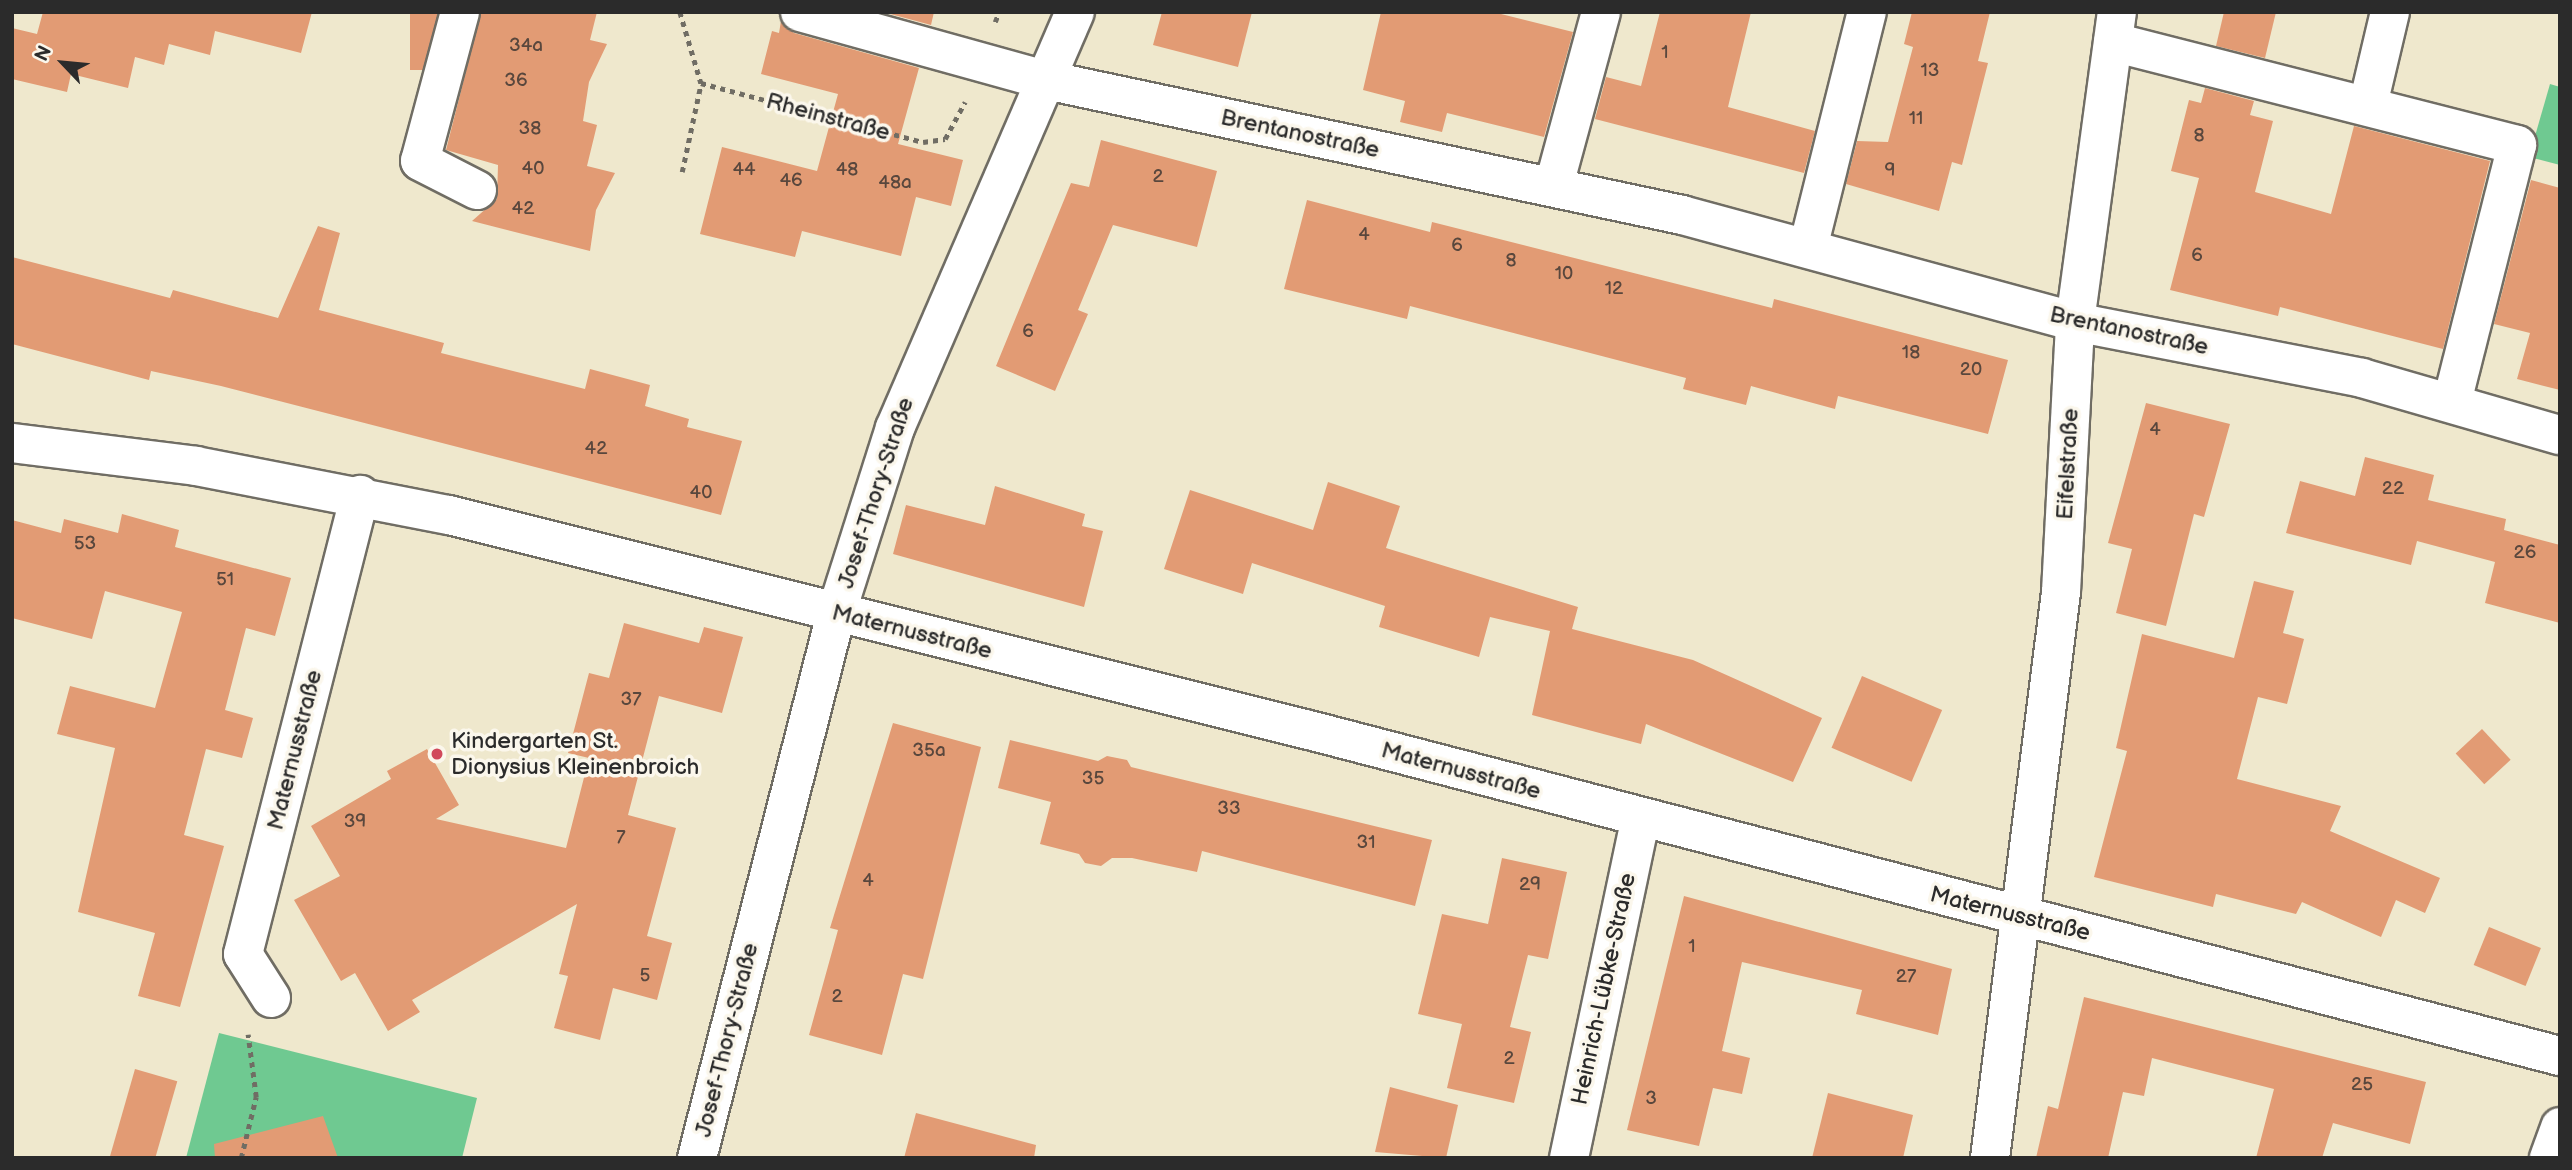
<!DOCTYPE html>
<meta charset="utf-8">
<style>
body{margin:0}
#map{position:relative;width:2572px;height:1170px;overflow:hidden;background:#efe8cd;font-family:"Balsamiq Sans",sans-serif}
div>[style]{position:absolute}
[style*='--x']{left:calc(var(--x)*1px);top:calc(var(--y)*1px);width:calc(var(--w)*1px);rotate:calc(var(--a)*1deg)}
.green>*{inset:0;background:#6fc991}
.building>*{inset:0;background:#e29b74;transform-origin:0 0}
.path>*{height:4.5px;margin-top:-2.25px;transform-origin:0;background:repeating-linear-gradient(90deg,#706d64 0 5px,transparent 0 10px)}
.roads{filter:drop-shadow(2px 0 #706d64) drop-shadow(-2px 0 #706d64) drop-shadow(0 2px #706d64) drop-shadow(0 -2px #706d64)}
.minor>*{height:38px;margin:-19px;padding:0 19px;transform-origin:19px;border-radius:19px;background:#fff}
.dots>*{width:19px;height:19px;translate:-50% -50%;box-sizing:border-box;border:4px solid #fbf7ec;border-radius:50%}
span{translate:-50% -50%;white-space:nowrap;text-align:center;line-height:1.15;-webkit-text-stroke:7px #fbf7ec;paint-order:stroke}
.number-label{font-size:19px;color:#59473d}
.number-label span{-webkit-text-stroke-width:0}
.street-label{font-size:23px;color:#2b2b2b}
.poi-label{font-size:23px;color:#2b2b2b}
.left{translate:0 -50%;text-align:left}
.frame{position:absolute;inset:0;border:14px solid #2b2b2b;pointer-events:none}
.north{position:absolute;left:28px;top:28px;width:70px;height:70px;-webkit-text-stroke:5px #fbf7ec;paint-order:stroke;rotate:296deg;font-size:19px;font-weight:700;line-height:28px;text-align:center;color:#2b2b2b}
.north::after{content:'';display:block;margin:auto;width:24px;height:32px;background:#2b2b2b;clip-path:polygon(50% 0,100% 100%,50% 72%,0 100%)}
</style>
<div id="map">
<div class="green">
<i style="clip-path:polygon(2550px 84px,2560px 87px,2560px 165px,2529px 157px)"></i>
<i style="clip-path:polygon(219px 1033px,477px 1098px,462px 1158px,186px 1158px)"></i>
</div>
<div class="building">
<i style="clip-path:polygon(43px 12px,312px 12px,301px 53px,215px 31px,210px 55px,169px 44px,164px 65px,135px 57px,128px 88px,71px 74px,67px 92px,12px 79px,12px 28px,37px 34px)"></i>
<i style="left:410px;top:12px;width:27px;height:58px"></i>
<i style="clip-path:polygon(481px 12px,597px 12px,590px 40px,607px 44px,589px 82px,583px 121px,597px 125px,587px 166px,615px 173px,596px 210px,590px 251px,472px 221px,497px 199px,498px 165px,446px 150px)"></i>
<i style="clip-path:polygon(883px 12px,934px 12px,931px 25px)"></i>
<i style="clip-path:polygon(1162px 12px,1252px 12px,1238px 67px,1153px 45px)"></i>
<i style="clip-path:polygon(1381px 12px,1493px 12px,1573px 32px,1544px 137px,1447px 113px,1442px 132px,1400px 122px,1405px 101px,1363px 90px)"></i>
<i style="clip-path:polygon(1660px 12px,1751px 12px,1728px 107px,1815px 131px,1804px 173px,1595px 119px,1606px 77px,1641px 86px)"></i>
<i style="clip-path:polygon(1912px 12px,1990px 12px,1978px 61px,1988px 63px,1962px 165px,1952px 162px,1939px 211px,1846px 184px,1857px 141px,1888px 142px,1913px 47px,1904px 44px)"></i>
<i style="clip-path:polygon(2224px 12px,2276px 12px,2265px 58px,2216px 46px)"></i>
<i style="clip-path:polygon(781px 21px,794px 33px,919px 68px,898px 144px,963px 160px,951px 206px,916px 197px,901px 256px,802px 231px,795px 257px,700px 234px,722px 147px,817px 171px,838px 94px,761px 74px,772px 31px,779px 33px)"></i>
<i style="clip-path:polygon(2205px 88px,2254px 101px,2250px 115px,2273px 121px,2255px 192px,2331px 214px,2354px 126px,2490px 161px,2443px 349px,2280px 307px,2278px 316px,2170px 290px,2199px 178px,2171px 171px,2189px 100px,2201px 103px)"></i>
<i style="clip-path:polygon(1101px 140px,1217px 171px,1197px 247px,1113px 225px,1078px 310px,1088px 314px,1055px 391px,996px 366px,1071px 183px,1089px 187px)"></i>
<i style="clip-path:polygon(2531px 180px,2560px 188px,2560px 390px,2517px 379px,2530px 333px,2494px 324px)"></i>
<i style="clip-path:polygon(1307px 200px,1430px 232px,1432px 222px,1772px 308px,1774px 299px,2008px 360px,1988px 434px,1838px 396px,1835px 409px,1751px 386px,1746px 405px,1683px 389px,1686px 378px,1410px 306px,1407px 319px,1284px 289px)"></i>
<i style="clip-path:polygon(318px 226px,340px 233px,319px 310px,444px 343px,441px 353px,585px 389px,590px 369px,650px 385px,645px 406px,689px 419px,687px 427px,742px 441px,721px 515px,221px 386px,151px 371px,149px 380px,12px 344px,12px 257px,170px 298px,173px 290px,278px 318px)"></i>
<i style="clip-path:polygon(2146px 403px,2230px 424px,2204px 517px,2194px 514px,2166px 626px,2116px 613px,2132px 549px,2108px 543px)"></i>
<i style="clip-path:polygon(2365px 457px,2434px 475px,2428px 500px,2506px 519px,2504px 530px,2560px 545px,2560px 623px,2485px 603px,2495px 562px,2417px 541px,2411px 565px,2286px 533px,2300px 481px,2355px 496px)"></i>
<i style="clip-path:polygon(1328px 482px,1400px 506px,1386px 548px,1578px 607px,1572px 629px,1693px 660px,1822px 718px,1793px 782px,1646px 724px,1641px 744px,1532px 715px,1550px 631px,1490px 617px,1479px 657px,1379px 627px,1385px 606px,1252px 563px,1243px 594px,1164px 569px,1190px 490px,1313px 530px)"></i>
<i style="clip-path:polygon(995px 486px,1085px 514px,1082px 526px,1103px 531px,1084px 607px,893px 554px,906px 505px,985px 525px)"></i>
<i style="clip-path:polygon(122px 514px,179px 530px,175px 547px,291px 578px,275px 636px,246px 628px,225px 710px,253px 718px,242px 758px,206px 749px,184px 835px,224px 846px,180px 1007px,138px 996px,155px 933px,78px 912px,115px 748px,57px 734px,70px 686px,155px 708px,182px 612px,105px 591px,92px 639px,12px 618px,12px 520px,61px 533px,64px 519px,118px 533px)"></i>
<i style="clip-path:polygon(2254px 581px,2294px 591px,2283px 633px,2304px 639px,2287px 704px,2258px 697px,2237px 779px,2341px 806px,2330px 831px,2440px 878px,2425px 913px,2396px 900px,2381px 937px,2302px 902px,2296px 914px,2216px 894px,2213px 907px,2094px 877px,2127px 751px,2116px 748px,2142px 634px,2234px 658px)"></i>
<i style="clip-path:polygon(624px 623px,699px 643px,704px 627px,743px 637px,722px 713px,659px 696px,628px 815px,676px 828px,647px 936px,672px 943px,657px 1000px,613px 988px,600px 1040px,554px 1028px,568px 976px,559px 974px,577px 904px,412px 1000px,420px 1012px,388px 1031px,355px 973px,341px 981px,294px 900px,340px 876px,311px 826px,391px 779px,387px 771px,427px 749px,459px 805px,436px 819px,566px 848px,589px 758px,568px 753px,589px 673px,609px 678px)"></i>
<i style="left:1862px;top:676px;width:87px;height:78px;rotate:23deg"></i>
<i style="clip-path:polygon(893px 723px,981px 747px,923px 979px,903px 974px,882px 1055px,809px 1035px,838px 930px,830px 928px)"></i>
<i style="left:2482px;top:729px;width:42px;height:36px;rotate:47deg"></i>
<i style="clip-path:polygon(1010px 740px,1098px 761px,1107px 756px,1127px 760px,1131px 767px,1432px 840px,1415px 906px,1202px 851px,1197px 872px,1132px 858px,1112px 858px,1101px 866px,1085px 863px,1079px 854px,1040px 844px,1051px 802px,998px 788px)"></i>
<i style="clip-path:polygon(1502px 858px,1567px 872px,1548px 959px,1528px 955px,1510px 1027px,1531px 1032px,1514px 1103px,1447px 1088px,1462px 1024px,1418px 1014px,1442px 914px,1488px 924px)"></i>
<i style="clip-path:polygon(1684px 896px,1952px 969px,1938px 1035px,1856px 1014px,1862px 990px,1742px 962px,1722px 1051px,1750px 1058px,1742px 1094px,1713px 1088px,1699px 1146px,1627px 1130px)"></i>
<i style="left:2489px;top:927px;width:56px;height:41px;rotate:22deg"></i>
<i style="clip-path:polygon(2084px 997px,2426px 1082px,2410px 1144px,2333px 1123px,2322px 1158px,2256px 1158px,2274px 1089px,2152px 1058px,2144px 1096px,2123px 1092px,2108px 1158px,2036px 1158px,2048px 1106px,2058px 1109px)"></i>
<i style="left:135px;top:1069px;width:44px;height:92px;rotate:16deg"></i>
<i style="clip-path:polygon(1390px 1087px,1458px 1105px,1446px 1158px,1375px 1152px)"></i>
<i style="clip-path:polygon(1828px 1093px,1913px 1115px,1903px 1158px,1812px 1158px)"></i>
<i style="clip-path:polygon(916px 1113px,1036px 1145px,1034px 1158px,904px 1158px)"></i>
<i style="clip-path:polygon(323px 1116px,338px 1158px,215px 1158px,214px 1144px)"></i>
</div>
<div class="path">
<i style="--x:680;--y:12;--w:74;--a:73.5"></i>
<i style="--x:701;--y:83;--w:230;--a:14.9"></i>
<i style="--x:923;--y:142;--w:22;--a:-8"></i>
<i style="--x:945;--y:139;--w:42;--a:-61.6"></i>
<i style="--x:995;--y:22;--w:11;--a:-68"></i>
<i style="--x:682;--y:172;--w:91;--a:-77.9"></i>
<i style="--x:241;--y:1158;--w:63;--a:-76.2"></i>
<i style="--x:256;--y:1097;--w:63;--a:-97.4"></i>
</div>
<div class="roads">
<div class="minor">
<i style="--x:460;--y:12;--w:154;--a:105"></i>
<i style="--x:420;--y:161;--w:64;--a:27"></i>
<i style="--x:800;--y:12;--w:255;--a:15.5"></i>
<i style="--x:1046;--y:80;--w:650;--a:11.98"></i>
<i style="--x:1682;--y:215;--w:407;--a:15.2"></i>
<i style="--x:2075;--y:322;--w:292;--a:11"></i>
<i style="--x:2362;--y:378;--w:206;--a:16.1"></i>
<i style="--x:2113;--y:42;--w:417;--a:14.3"></i>
<i style="--x:2517;--y:145;--w:265;--a:104.2"></i>
<i style="--x:2368;--y:105;--w:96;--a:-76.7"></i>
<i style="--x:1554;--y:185;--w:179;--a:-74.8"></i>
<i style="--x:1808;--y:248;--w:243;--a:-76"></i>
<i style="--x:12;--y:443;--w:185;--a:7.1"></i>
<i style="--x:196;--y:466;--w:258;--a:11"></i>
<i style="--x:449;--y:515;--w:886;--a:14.04"></i>
<i style="--x:1309;--y:730;--w:1293;--a:14.61"></i>
<i style="--x:271;--y:998;--w:52;--a:-122.5"></i>
<i style="--x:243;--y:954;--w:474;--a:-75.7"></i>
<i style="--x:697;--y:1158;--w:561;--a:-75.67"></i>
<i style="--x:836;--y:614;--w:195;--a:-72.4"></i>
<i style="--x:895;--y:428;--w:453;--a:-66.6"></i>
<i style="--x:1569;--y:1158;--w:345;--a:-78.1"></i>
<i style="--x:1990;--y:1158;--w:570;--a:-82.85"></i>
<i style="--x:2061;--y:592;--w:270;--a:-87"></i>
<i style="--x:2075;--y:322;--w:313;--a:-82.3"></i>
<i style="--x:2549;--y:1158;--w:33;--a:-70"></i>
</div>
</div>
<div class="dots">
<i style="left:437px;top:754px;background:#d1495b"></i>
</div>
<div class="number-label">
<span style="left:526px;top:46px">34a</span>
<span style="left:1665px;top:53px">1</span>
<span style="left:1930px;top:71px">13</span>
<span style="left:516px;top:81px">36</span>
<span style="left:1916px;top:119px">11</span>
<span style="left:530px;top:129px">38</span>
<span style="left:2199px;top:136px">8</span>
<span style="left:533px;top:169px">40</span>
<span style="left:744px;top:170px">44</span>
<span style="left:847px;top:170px">48</span>
<span style="left:1890px;top:171px">9</span>
<span style="left:1158px;top:177px">2</span>
<span style="left:791px;top:181px">46</span>
<span style="left:895px;top:183px">48a</span>
<span style="left:523px;top:209px">42</span>
<span style="left:1364px;top:235px">4</span>
<span style="left:1457px;top:246px">6</span>
<span style="left:2197px;top:256px">6</span>
<span style="left:1511px;top:261px">8</span>
<span style="left:1564px;top:274px">10</span>
<span style="left:1614px;top:289px">12</span>
<span style="left:1028px;top:332px">6</span>
<span style="left:1911px;top:353px">18</span>
<span style="left:1971px;top:370px">20</span>
<span style="left:2155px;top:430px">4</span>
<span style="left:596px;top:449px">42</span>
<span style="left:2393px;top:489px">22</span>
<span style="left:701px;top:493px">40</span>
<span style="left:85px;top:544px">53</span>
<span style="left:2525px;top:553px">26</span>
<span style="left:225px;top:580px">51</span>
<span style="left:631px;top:700px">37</span>
<span style="left:929px;top:751px">35a</span>
<span style="left:1093px;top:779px">35</span>
<span style="left:1229px;top:809px">33</span>
<span style="left:355px;top:822px">39</span>
<span style="left:621px;top:838px">7</span>
<span style="left:1366px;top:843px">31</span>
<span style="left:868px;top:881px">4</span>
<span style="left:1530px;top:885px">29</span>
<span style="left:1692px;top:947px">1</span>
<span style="left:645px;top:976px">5</span>
<span style="left:1906px;top:977px">27</span>
<span style="left:837px;top:997px">2</span>
<span style="left:1509px;top:1059px">2</span>
<span style="left:2362px;top:1085px">25</span>
<span style="left:1651px;top:1099px">3</span>
</div>
<div class="street-label">
<span style="left:828px;top:117px;rotate:15deg">Rheinstraße</span>
<span style="left:1300px;top:134px;rotate:12deg">Brentanostraße</span>
<span style="left:2129px;top:331px;rotate:12deg">Brentanostraße</span>
<span style="left:2068px;top:464px;rotate:-87deg">Eifelstraße</span>
<span style="left:876px;top:493px;rotate:-72deg">Josef-Thory-Straße</span>
<span style="left:912px;top:632px;rotate:14deg">Maternusstraße</span>
<span style="left:295px;top:750px;rotate:-76deg">Maternusstraße</span>
<span style="left:1461px;top:771px;rotate:15deg">Maternusstraße</span>
<span style="left:2010px;top:914px;rotate:14deg">Maternusstraße</span>
<span style="left:1604px;top:989px;rotate:-78deg">Heinrich-Lübke-Straße</span>
<span style="left:727px;top:1040px;rotate:-76deg">Josef-Thory-Straße</span>
</div>
<div class="poi-label">
<span class="left" style="left:451px;top:754px">Kindergarten St.<br>Dionysius Kleinenbroich</span>
</div>
<div class="frame"></div>
<div class="north">N</div>
</div>
